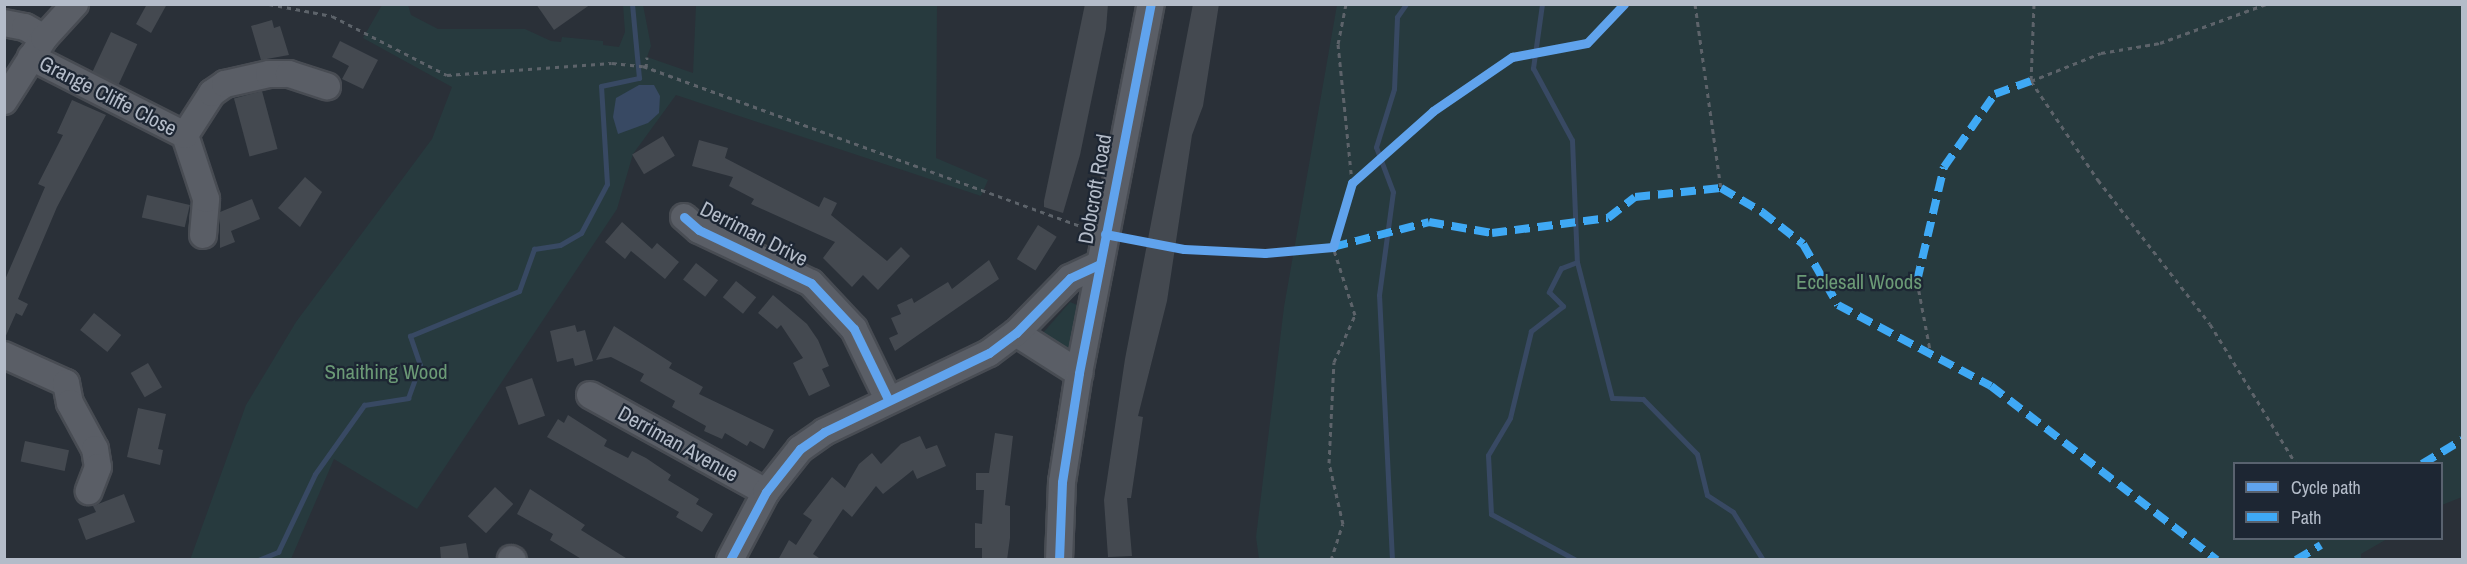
<!DOCTYPE html>
<style>
body{margin:0}
#map{position:relative;width:2467px;height:564px;overflow:hidden;background:#2a3038;font-family:"Archivo Narrow",sans-serif}
div>[style]{position:absolute}
[style*='--x']{left:calc(var(--x)*1px);top:calc(var(--y)*1px);width:calc(var(--w)*1px);rotate:calc(var(--a)*1deg)}
.green>*{inset:0;background:#273a3e}
.water>*{inset:0;background:#384963}
.stream>*{height:5px;margin:-2.5px;padding:0 2.5px;transform-origin:2.5px;border-radius:2.5px;background:#384963}
.building>*{inset:0;background:#444950;transform-origin:0 0}
.path>*{height:3px;margin-top:-1.5px;transform-origin:0;background:repeating-linear-gradient(90deg,#5d636a 0 4.5px,transparent 0 9px)}
.roads{filter:drop-shadow(2px 0 #484c53) drop-shadow(-2px 0 #484c53) drop-shadow(0 2px #484c53) drop-shadow(0 -2px #484c53)}
.minor>*{height:26px;margin:-13px;padding:0 13px;transform-origin:13px;border-radius:13px;background:#5a5e66}
.quiet>*{height:8px;margin-top:-4px;transform-origin:0;background:repeating-linear-gradient(90deg,#3fa9f5 0 15px,transparent 0 23px)}
.cycleway>*{height:9px;margin:-4.5px;padding:0 4.5px;transform-origin:4.5px;border-radius:4.5px;background:#60a3ed}
span{translate:-50% -50%;white-space:nowrap;text-align:center;line-height:1.15;-webkit-text-stroke:4.5px #1d2633;paint-order:stroke}
.street-label{font-size:21px;color:#b4bcc9}
.park-label{font-size:21px;color:#6b9a76}
.frame{position:absolute;inset:0;border:6px solid #b4bcc9;pointer-events:none}
.legend{position:absolute;left:2233px;top:462px;width:210px;height:78px;box-sizing:border-box;background:#1d2633;border:2px solid #59626f;margin:0;padding:8px 10px;list-style:none;font-size:18px;color:#b4bcc9}
.legend li{display:flex;align-items:center;gap:12px;height:30px}
.legend b{width:30px;border:2px solid #59626f}
</style>
<div id="map">
<div class="green">
<i style="clip-path:polygon(382px 5px,408px 5px,411px 15px,438px 29px,525px 29px,551px 41px,561px 42px,562px 37px,603px 41px,603px 45px,619px 47px,625px 32px,623px 5px,643px 5px,651px 46px,647px 57px,693px 73px,696px 5px,937px 5px,936px 158px,988px 180px,981px 196px,676px 95px,633px 154px,617px 209px,417px 509px,334px 459px,291px 559px,190px 560px,246px 405px,296px 322px,432px 139px,452px 87px,363px 38px)"></i>
<i style="clip-path:polygon(1337px 5px,2462px 5px,2462px 497px,2442px 505px,2442px 464px,2234px 464px,2234px 538px,2387px 539px,2361px 554px,2361px 559px,1259px 559px,1256px 537px,1284px 307px)"></i>
<i style="clip-path:polygon(1070px 302px,1082px 307px,1073px 350px,1065px 351px,1042px 334px)"></i>
</div>
<div class="water">
<i style="clip-path:polygon(639px 85px,654px 85px,660px 96px,659px 113px,648px 123px,618px 134px,613px 117px,616px 98px)"></i>
</div>
<div class="stream">
<i style="--x:1542;--y:4;--w:65;--a:98"></i>
<i style="--x:1533;--y:68;--w:82;--a:61.6"></i>
<i style="--x:1572;--y:140;--w:122;--a:87.7"></i>
<i style="--x:1577;--y:262;--w:17;--a:159"></i>
<i style="--x:1561;--y:268;--w:27;--a:117"></i>
<i style="--x:1549;--y:292;--w:20;--a:45"></i>
<i style="--x:1563;--y:306;--w:41;--a:142"></i>
<i style="--x:1531;--y:331;--w:89;--a:103.6"></i>
<i style="--x:1510;--y:418;--w:43;--a:120.7"></i>
<i style="--x:1488;--y:455;--w:59;--a:87.1"></i>
<i style="--x:1491;--y:514;--w:97;--a:28.4"></i>
<i style="--x:1577;--y:262;--w:140;--a:75.6"></i>
<i style="--x:1612;--y:398;--w:31;--a:2"></i>
<i style="--x:1643;--y:399;--w:77;--a:45.5"></i>
<i style="--x:1697;--y:454;--w:42;--a:76.3"></i>
<i style="--x:1707;--y:495;--w:31;--a:33"></i>
<i style="--x:1733;--y:512;--w:57;--a:58"></i>
<i style="--x:258;--y:560;--w:22;--a:-22"></i>
<i style="--x:278;--y:552;--w:86;--a:-64.6"></i>
<i style="--x:315;--y:474;--w:85;--a:-54.6"></i>
<i style="--x:364;--y:405;--w:45;--a:-9"></i>
<i style="--x:408;--y:398;--w:35;--a:-70"></i>
<i style="--x:420;--y:365;--w:31;--a:-109"></i>
<i style="--x:410;--y:336;--w:118;--a:-22.4"></i>
<i style="--x:519;--y:291;--w:45;--a:-70.3"></i>
<i style="--x:534;--y:249;--w:26;--a:-9"></i>
<i style="--x:560;--y:245;--w:24;--a:-30"></i>
<i style="--x:581;--y:233;--w:55;--a:-62"></i>
<i style="--x:607;--y:184;--w:98;--a:-93.5"></i>
<i style="--x:601;--y:86;--w:39;--a:-12"></i>
<i style="--x:639;--y:78;--w:74;--a:-95.4"></i>
<i style="--x:1392;--y:560;--w:265;--a:-92.8"></i>
<i style="--x:1379;--y:295;--w:104;--a:-82.3"></i>
<i style="--x:1393;--y:192;--w:48;--a:-110.7"></i>
<i style="--x:1376;--y:147;--w:61;--a:-72.8"></i>
<i style="--x:1394;--y:89;--w:72;--a:-87.6"></i>
<i style="--x:1397;--y:17;--w:16;--a:-55"></i>
</div>
<div class="building">
<i style="clip-path:polygon(147px 4px,167px 4px,151px 33px,136px 24px)"></i>
<i style="clip-path:polygon(536px 4px,591px 4px,554px 30px)"></i>
<i style="clip-path:polygon(1085px 4px,1108px 4px,1106px 29px,1080px 155px,1063px 213px,1044px 207px,1044px 201px)"></i>
<i style="clip-path:polygon(1193px 4px,1219px 4px,1203px 106px,1192px 135px,1167px 301px,1138px 416px,1143px 417px,1131px 498px,1127px 498px,1132px 556px,1108px 557px,1104px 500px,1125px 359px)"></i>
<i style="clip-path:polygon(272px 20px,274px 28px,280px 26px,289px 55px,261px 60px,251px 26px)"></i>
<i style="left:111px;top:32px;width:29px;height:44px;rotate:25deg"></i>
<i style="clip-path:polygon(340px 41px,378px 60px,363px 89px,342px 79px,349px 66px,332px 57px)"></i>
<i style="left:262px;top:91px;width:60px;height:29px;rotate:75deg"></i>
<i style="clip-path:polygon(72px 100px,106px 115px,57px 207px,18px 299px,28px 304px,22px 316px,16px 313px,4px 340px,4px 282px,45px 187px,38px 184px,63px 135px,57px 133px)"></i>
<i style="left:663px;top:136px;width:23px;height:36px;rotate:59deg"></i>
<i style="clip-path:polygon(699px 140px,728px 148px,725px 158px,819px 207px,824px 197px,837px 203px,831px 215px,887px 261px,901px 247px,910px 256px,878px 290px,863px 275px,852px 287px,823px 258px,835px 242px,751px 204px,754px 199px,729px 186px,733px 177px,692px 166px)"></i>
<i style="clip-path:polygon(305px 177px,322px 192px,300px 227px,278px 208px)"></i>
<i style="left:147px;top:195px;width:44px;height:23px;rotate:13deg"></i>
<i style="clip-path:polygon(252px 199px,260px 219px,231px 231px,235px 242px,220px 248px,220px 212px)"></i>
<i style="clip-path:polygon(622px 222px,652px 249px,657px 243px,679px 262px,665px 279px,631px 251px,625px 259px,605px 242px)"></i>
<i style="left:1038px;top:225px;width:22px;height:40px;rotate:32deg"></i>
<i style="clip-path:polygon(989px 260px,999px 279px,895px 351px,889px 338px,898px 334px,891px 318px,901px 314px,897px 305px,912px 298px,914px 303px,948px 282px,952px 289px)"></i>
<i style="left:696px;top:263px;width:28px;height:21px;rotate:38deg"></i>
<i style="left:736px;top:281px;width:26px;height:21px;rotate:39deg"></i>
<i style="clip-path:polygon(773px 295px,807px 324px,818px 340px,829px 366px,822px 369px,830px 386px,809px 396px,793px 363px,803px 358px,781px 325px,777px 329px,758px 313px)"></i>
<i style="left:94px;top:313px;width:35px;height:22px;rotate:39deg"></i>
<i style="clip-path:polygon(575px 325px,577px 332px,585px 330px,593px 361px,575px 366px,573px 358px,557px 362px,550px 331px)"></i>
<i style="clip-path:polygon(614px 326px,672px 363px,669px 368px,703px 387px,699px 394px,774px 430px,764px 449px,750px 441px,747px 446px,725px 433px,722px 439px,704px 431px,706px 426px,672px 407px,675px 401px,640px 381px,644px 374px,611px 357px,596px 360px)"></i>
<i style="left:148px;top:363px;width:28px;height:20px;rotate:60deg"></i>
<i style="left:532px;top:378px;width:40px;height:28px;rotate:71deg"></i>
<i style="clip-path:polygon(138px 408px,166px 414px,158px 449px,163px 450px,160px 465px,127px 457px)"></i>
<i style="clip-path:polygon(568px 415px,607px 440px,604px 446px,628px 458px,632px 451px,646px 458px,671px 475px,668px 480px,699px 499px,696px 504px,713px 514px,702px 532px,676px 517px,679px 512px,547px 437px,558px 419px,564px 423px)"></i>
<i style="clip-path:polygon(995px 433px,1013px 436px,1005px 505px,1010px 506px,1010px 538px,1007px 560px,982px 560px,982px 548px,975px 548px,975px 523px,982px 524px,984px 490px,976px 490px,976px 473px,989px 473px)"></i>
<i style="clip-path:polygon(920px 436px,926px 449px,937px 445px,946px 466px,917px 479px,913px 470px,883px 494px,876px 486px,852px 517px,843px 509px,813px 554px,822px 560px,778px 560px,789px 540px,796px 545px,812px 520px,803px 514px,832px 477px,845px 488px,859px 464px,872px 453px,881px 464px,901px 444px)"></i>
<i style="left:25px;top:441px;width:45px;height:21px;rotate:12deg"></i>
<i style="left:495px;top:487px;width:25px;height:40px;rotate:43deg"></i>
<i style="clip-path:polygon(530px 489px,585px 525px,581px 530px,629px 560px,583px 560px,550px 540px,553px 534px,517px 514px)"></i>
<i style="clip-path:polygon(124px 494px,135px 522px,86px 540px,78px 519px,96px 512px,93px 506px)"></i>
<i style="clip-path:polygon(466px 543px,469px 560px,441px 560px,440px 547px)"></i>
</div>
<div class="path">
<i style="--x:269;--y:4;--w:64;--a:10.8"></i>
<i style="--x:332;--y:16;--w:129;--a:27.2"></i>
<i style="--x:447;--y:75;--w:165;--a:-4.2"></i>
<i style="--x:612;--y:63;--w:31;--a:6"></i>
<i style="--x:643;--y:66;--w:472;--a:20.1"></i>
<i style="--x:1346;--y:4;--w:41;--a:101.3"></i>
<i style="--x:1338;--y:44;--w:140;--a:84.2"></i>
<i style="--x:1695;--y:4;--w:186;--a:82"></i>
<i style="--x:2034;--y:4;--w:77;--a:92.2"></i>
<i style="--x:2031;--y:81;--w:120;--a:55.9"></i>
<i style="--x:2098;--y:180;--w:182;--a:52.1"></i>
<i style="--x:2210;--y:324;--w:164;--a:58.4"></i>
<i style="--x:646;--y:68;--w:11;--a:-85"></i>
<i style="--x:2031;--y:81;--w:75;--a:-21.8"></i>
<i style="--x:2101;--y:53;--w:60;--a:-9.6"></i>
<i style="--x:2160;--y:43;--w:113;--a:-20.2"></i>
<i style="--x:1917;--y:281;--w:75;--a:79.3"></i>
<i style="--x:1331;--y:560;--w:38;--a:-72"></i>
<i style="--x:1343;--y:524;--w:63;--a:-102.9"></i>
<i style="--x:1329;--y:463;--w:101;--a:-87.2"></i>
<i style="--x:1334;--y:362;--w:51;--a:-65.9"></i>
<i style="--x:1355;--y:315;--w:71;--a:-107.9"></i>
</div>
<div class="roads">
<div class="minor">
<i style="--x:4;--y:23;--w:21;--a:11"></i>
<i style="--x:25;--y:27;--w:22;--a:30"></i>
<i style="--x:31;--y:57;--w:173;--a:26.9"></i>
<i style="--x:4;--y:101;--w:75;--a:-57.6"></i>
<i style="--x:44;--y:38;--w:46;--a:-47.6"></i>
<i style="--x:684;--y:217;--w:20;--a:41"></i>
<i style="--x:699;--y:230;--w:124;--a:25.3"></i>
<i style="--x:811;--y:283;--w:63;--a:46.9"></i>
<i style="--x:854;--y:329;--w:78;--a:64.1"></i>
<i style="--x:203;--y:235;--w:36;--a:-85"></i>
<i style="--x:206;--y:199;--w:67;--a:-108.2"></i>
<i style="--x:185;--y:135;--w:50;--a:-57.3"></i>
<i style="--x:212;--y:93;--w:16;--a:-35"></i>
<i style="--x:225;--y:84;--w:45;--a:-12.8"></i>
<i style="--x:269;--y:74;--w:20;--a:0"></i>
<i style="--x:289;--y:74;--w:40;--a:18"></i>
<i style="--x:1016;--y:333;--w:75;--a:32.4"></i>
<i style="--x:4;--y:355;--w:68;--a:24.3"></i>
<i style="--x:66;--y:383;--w:20;--a:79"></i>
<i style="--x:70;--y:403;--w:52;--a:61.5"></i>
<i style="--x:95;--y:449;--w:18;--a:81"></i>
<i style="--x:98;--y:467;--w:26;--a:111"></i>
<i style="--x:590;--y:395;--w:201;--a:28.9"></i>
<i style="--x:511;--y:559;--w:2;--a:27"></i>
<i style="--x:730;--y:560;--w:77;--a:-62.1"></i>
<i style="--x:766;--y:492;--w:55;--a:-51.7"></i>
<i style="--x:800;--y:449;--w:29;--a:-35"></i>
<i style="--x:824;--y:432;--w:183;--a:-25.6"></i>
<i style="--x:989;--y:353;--w:34;--a:-37"></i>
<i style="--x:1016;--y:333;--w:77;--a:-45.5"></i>
<i style="--x:1070;--y:278;--w:33;--a:-25"></i>
<i style="--x:1059;--y:560;--w:78;--a:-87.8"></i>
<i style="--x:1062;--y:482;--w:110;--a:-81.1"></i>
<i style="--x:1079;--y:373;--w:376;--a:-79"></i>
</div>
</div>
<div class="quiet">
<i style="--x:1333;--y:247;--w:99;--a:-14.6"></i>
<i style="--x:1429;--y:222;--w:64;--a:9.9"></i>
<i style="--x:1492;--y:233;--w:117;--a:-7.4"></i>
<i style="--x:1608;--y:218;--w:34;--a:-38"></i>
<i style="--x:1635;--y:197;--w:86;--a:-6"></i>
<i style="--x:1721;--y:188;--w:48;--a:30.3"></i>
<i style="--x:1762;--y:212;--w:52;--a:38"></i>
<i style="--x:1803;--y:244;--w:70;--a:60.2"></i>
<i style="--x:1838;--y:305;--w:173;--a:27.9"></i>
<i style="--x:1991;--y:386;--w:285;--a:37.6"></i>
<i style="--x:1917;--y:281;--w:117;--a:-76.7"></i>
<i style="--x:1944;--y:167;--w:89;--a:-55.1"></i>
<i style="--x:1995;--y:94;--w:38;--a:-20"></i>
<i style="--x:2422;--y:464;--w:47;--a:-31"></i>
<i style="--x:2296;--y:560;--w:29;--a:-31"></i>
</div>
<div class="cycleway">
<i style="--x:684;--y:217;--w:20;--a:41"></i>
<i style="--x:699;--y:230;--w:124;--a:25.3"></i>
<i style="--x:811;--y:283;--w:63;--a:46.9"></i>
<i style="--x:854;--y:329;--w:78;--a:64.1"></i>
<i style="--x:1105;--y:234;--w:80;--a:10.8"></i>
<i style="--x:1184;--y:249;--w:81;--a:2.8"></i>
<i style="--x:1265;--y:253;--w:68;--a:-5"></i>
<i style="--x:1333;--y:247;--w:67;--a:-73.5"></i>
<i style="--x:1352;--y:183;--w:108;--a:-41.6"></i>
<i style="--x:1433;--y:111;--w:96;--a:-34.4"></i>
<i style="--x:1512;--y:57;--w:76;--a:-10.6"></i>
<i style="--x:1587;--y:43;--w:54;--a:-46.5"></i>
<i style="--x:730;--y:560;--w:77;--a:-62.1"></i>
<i style="--x:766;--y:492;--w:55;--a:-51.7"></i>
<i style="--x:800;--y:449;--w:29;--a:-35"></i>
<i style="--x:824;--y:432;--w:183;--a:-25.6"></i>
<i style="--x:989;--y:353;--w:34;--a:-37"></i>
<i style="--x:1016;--y:333;--w:77;--a:-45.5"></i>
<i style="--x:1070;--y:278;--w:33;--a:-25"></i>
<i style="--x:1059;--y:560;--w:78;--a:-87.8"></i>
<i style="--x:1062;--y:482;--w:110;--a:-81.1"></i>
<i style="--x:1079;--y:373;--w:376;--a:-79"></i>
</div>
<div class="street-label">
<span style="left:108px;top:96px;rotate:27deg">Grange Cliffe Close</span>
<span style="left:1095px;top:189px;rotate:-80deg">Dobcroft Road</span>
<span style="left:754px;top:234px;rotate:27deg">Derriman Drive</span>
<span style="left:678px;top:444px;rotate:29deg">Derriman Avenue</span>
</div>
<div class="park-label">
<span style="left:1859px;top:282px">Ecclesall Woods</span>
<span style="left:386px;top:372px">Snaithing Wood</span>
</div>
<div class="frame"></div>
<ul class="legend">
<li><b style="height:8px;background:#60a3ed"></b>Cycle path</li>
<li><b style="height:8px;background:#3fa9f5"></b>Path</li>
</ul>
</div>
